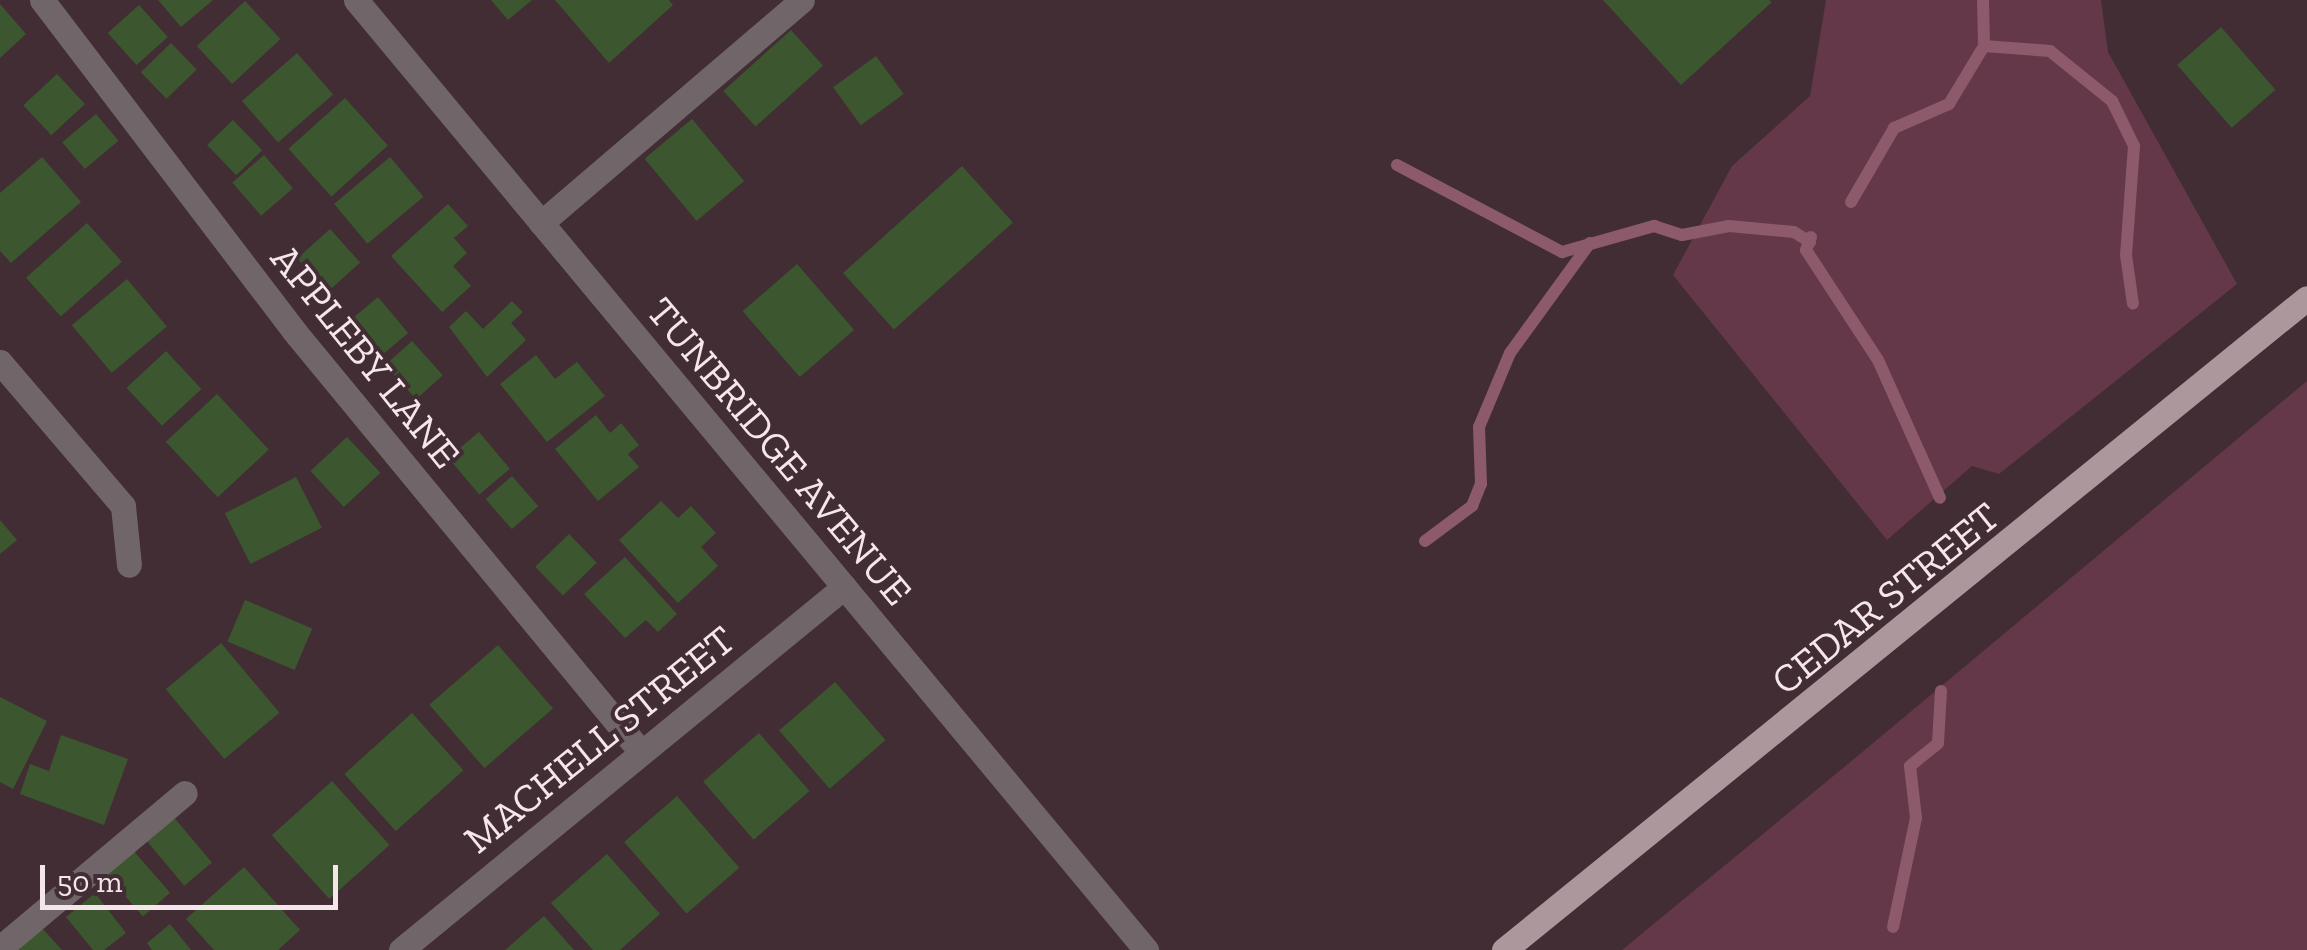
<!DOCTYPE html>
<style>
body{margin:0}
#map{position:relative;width:2307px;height:950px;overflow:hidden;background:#412d33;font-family:"Zilla Slab",serif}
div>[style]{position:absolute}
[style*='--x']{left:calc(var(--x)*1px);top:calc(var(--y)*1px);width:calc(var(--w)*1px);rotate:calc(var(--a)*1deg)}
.green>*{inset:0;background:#643848}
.stream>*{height:12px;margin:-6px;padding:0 6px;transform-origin:6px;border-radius:6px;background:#8d5a6b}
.building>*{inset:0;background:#3c572f;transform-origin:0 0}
.minor>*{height:25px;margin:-12.5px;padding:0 12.5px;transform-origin:12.5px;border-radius:12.5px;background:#706669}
.major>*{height:25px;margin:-12.5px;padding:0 12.5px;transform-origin:12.5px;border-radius:12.5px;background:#ac979d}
span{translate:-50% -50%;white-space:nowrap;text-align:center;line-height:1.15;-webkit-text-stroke:8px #412d33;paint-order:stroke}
.street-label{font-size:40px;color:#f4e6ea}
.scale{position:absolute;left:40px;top:865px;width:298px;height:45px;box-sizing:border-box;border:5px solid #f4e6ea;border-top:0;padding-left:12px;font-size:30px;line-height:35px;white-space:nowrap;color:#f4e6ea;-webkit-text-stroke:8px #412d33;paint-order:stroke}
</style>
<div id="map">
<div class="green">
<i style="clip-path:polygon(1826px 0,2101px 0,2108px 52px,2237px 284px,1999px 474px,1972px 466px,1887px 540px,1673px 275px,1732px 166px,1810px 96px)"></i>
<i style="clip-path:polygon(2307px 381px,2307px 950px,1622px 950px,1854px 759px)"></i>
</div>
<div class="stream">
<i style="--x:1984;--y:46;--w:66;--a:4.3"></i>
<i style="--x:2050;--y:51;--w:80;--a:38.9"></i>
<i style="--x:2112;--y:101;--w:50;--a:63.9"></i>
<i style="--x:2134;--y:146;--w:109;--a:94.2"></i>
<i style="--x:2126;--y:255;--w:49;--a:81.9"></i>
<i style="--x:1397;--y:165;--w:187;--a:27.8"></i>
<i style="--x:1562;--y:252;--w:96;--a:-15.8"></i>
<i style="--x:1654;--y:226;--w:29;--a:18"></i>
<i style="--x:1682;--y:235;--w:48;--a:-10.8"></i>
<i style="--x:1729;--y:226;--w:65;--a:5.3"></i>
<i style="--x:1794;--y:232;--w:19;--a:32"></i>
<i style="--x:1851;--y:202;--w:86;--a:-59.8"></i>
<i style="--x:1894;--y:128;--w:60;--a:-23.6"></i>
<i style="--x:1949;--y:104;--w:68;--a:-58.9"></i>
<i style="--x:1984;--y:46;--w:46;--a:-91.2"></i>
<i style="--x:1811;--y:237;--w:14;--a:111"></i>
<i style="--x:1806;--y:250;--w:131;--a:56.8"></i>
<i style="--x:1878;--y:360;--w:151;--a:65.8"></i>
<i style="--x:1425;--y:541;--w:59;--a:-36.7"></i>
<i style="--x:1472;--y:506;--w:24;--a:-68"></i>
<i style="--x:1481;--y:484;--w:57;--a:-92"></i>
<i style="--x:1479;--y:427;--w:80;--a:-67.3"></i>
<i style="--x:1510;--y:353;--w:136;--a:-54"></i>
<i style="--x:1893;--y:927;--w:111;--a:-78.1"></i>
<i style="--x:1916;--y:818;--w:52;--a:-96.6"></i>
<i style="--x:1910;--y:766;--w:36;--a:-39"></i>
<i style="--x:1938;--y:743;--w:52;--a:-86.7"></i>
</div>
<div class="building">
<i style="clip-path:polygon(158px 0,213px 0,181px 27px)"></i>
<i style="clip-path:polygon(491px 0,532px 0,508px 20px)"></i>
<i style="clip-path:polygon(555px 0,669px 0,673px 5px,609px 63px)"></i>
<i style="clip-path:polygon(1603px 0,1769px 0,1772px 2px,1681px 85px)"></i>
<i style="left:245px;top:1px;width:52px;height:66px;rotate:47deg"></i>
<i style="clip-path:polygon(0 4px,26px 34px,0 58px)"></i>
<i style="left:139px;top:5px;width:43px;height:42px;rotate:48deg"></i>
<i style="left:2221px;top:27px;width:83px;height:58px;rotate:49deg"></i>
<i style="left:791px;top:30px;width:48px;height:91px;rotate:48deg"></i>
<i style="left:171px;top:43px;width:37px;height:42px;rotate:46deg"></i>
<i style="left:297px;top:53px;width:55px;height:73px;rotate:49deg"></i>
<i style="left:876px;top:56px;width:47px;height:53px;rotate:54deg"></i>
<i style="left:57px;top:74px;width:41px;height:46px;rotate:47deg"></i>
<i style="left:345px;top:98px;width:64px;height:76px;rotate:48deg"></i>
<i style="left:96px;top:114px;width:35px;height:44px;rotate:50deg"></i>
<i style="left:692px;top:119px;width:81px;height:62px;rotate:50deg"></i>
<i style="left:233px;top:120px;width:42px;height:36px;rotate:46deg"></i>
<i style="left:264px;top:155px;width:44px;height:42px;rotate:49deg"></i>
<i style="clip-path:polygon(42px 157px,81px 202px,11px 263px,0 251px,0 193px)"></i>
<i style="left:390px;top:157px;width:52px;height:73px;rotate:50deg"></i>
<i style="left:962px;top:166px;width:76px;height:160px;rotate:48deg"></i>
<i style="clip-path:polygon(448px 204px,468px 226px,454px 238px,467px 253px,453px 266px,471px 286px,442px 312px,391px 256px)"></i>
<i style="left:87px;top:223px;width:52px;height:82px;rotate:48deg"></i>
<i style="left:330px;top:229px;width:45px;height:44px;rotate:48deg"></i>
<i style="left:797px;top:264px;width:87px;height:72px;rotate:49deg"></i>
<i style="left:127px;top:279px;width:62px;height:72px;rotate:50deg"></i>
<i style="left:378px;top:297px;width:47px;height:37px;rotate:50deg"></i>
<i style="clip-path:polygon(512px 301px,523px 312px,511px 323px,526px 340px,487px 377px,449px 327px,466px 311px,483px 329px)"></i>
<i style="left:412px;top:341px;width:46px;height:36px;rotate:48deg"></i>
<i style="left:166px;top:351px;width:52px;height:54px;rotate:47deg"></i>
<i style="clip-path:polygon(536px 355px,555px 379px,577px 362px,605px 396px,547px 442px,500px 384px)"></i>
<i style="left:217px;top:394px;width:76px;height:70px;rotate:47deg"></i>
<i style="clip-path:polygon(596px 415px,610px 433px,621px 423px,639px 445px,628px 454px,639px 467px,598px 501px,555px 449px)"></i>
<i style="left:479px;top:432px;width:48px;height:40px;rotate:50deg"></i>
<i style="left:347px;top:437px;width:49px;height:50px;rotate:47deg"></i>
<i style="left:512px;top:476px;width:40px;height:35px;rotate:49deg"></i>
<i style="left:296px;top:477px;width:57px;height:80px;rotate:63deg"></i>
<i style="clip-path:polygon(661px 501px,678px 518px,691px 506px,716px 533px,701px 547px,718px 566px,678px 603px,619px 540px)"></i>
<i style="clip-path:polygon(0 520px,17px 540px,0 554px)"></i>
<i style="left:569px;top:534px;width:40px;height:47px;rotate:46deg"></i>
<i style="clip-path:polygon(625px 557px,677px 614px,658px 632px,646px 620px,625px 638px,584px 594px)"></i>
<i style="left:245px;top:600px;width:73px;height:45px;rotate:23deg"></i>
<i style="left:221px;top:643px;width:91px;height:72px;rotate:50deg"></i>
<i style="left:498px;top:645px;width:84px;height:91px;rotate:49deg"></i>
<i style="left:835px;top:682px;width:77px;height:74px;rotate:49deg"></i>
<i style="clip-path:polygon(0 697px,47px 721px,13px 789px,0 782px)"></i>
<i style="left:412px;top:713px;width:77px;height:91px;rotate:48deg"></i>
<i style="left:759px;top:733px;width:77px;height:74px;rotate:49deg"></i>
<i style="clip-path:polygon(61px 735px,128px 759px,104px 825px,20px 794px,30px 764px,49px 771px)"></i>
<i style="left:332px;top:781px;width:86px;height:81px;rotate:48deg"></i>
<i style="left:677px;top:796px;width:95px;height:70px;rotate:49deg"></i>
<i style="left:172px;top:815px;width:62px;height:36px;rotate:50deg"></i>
<i style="left:132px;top:849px;width:58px;height:36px;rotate:49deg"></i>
<i style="clip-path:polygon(607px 854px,660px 914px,620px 950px,593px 950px,551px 903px)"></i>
<i style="clip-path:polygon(244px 867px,300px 930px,278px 950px,214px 950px,186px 919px)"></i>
<i style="clip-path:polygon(95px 893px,126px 933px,104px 950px,93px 950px,66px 917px)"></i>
<i style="clip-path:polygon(544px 916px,574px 950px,505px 950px)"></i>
<i style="clip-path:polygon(170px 924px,191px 950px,152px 950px,147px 943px)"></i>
<i style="clip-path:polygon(42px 928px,62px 950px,16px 950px)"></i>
</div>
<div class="minor">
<i style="--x:42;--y:0;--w:416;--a:52.7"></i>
<i style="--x:294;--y:331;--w:546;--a:50.5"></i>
<i style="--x:356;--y:0;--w:1236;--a:50.25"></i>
<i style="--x:541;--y:223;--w:343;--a:-40.5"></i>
<i style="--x:0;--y:362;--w:189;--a:49.5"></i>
<i style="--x:123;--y:506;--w:59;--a:84.2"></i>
<i style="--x:0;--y:948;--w:241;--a:-40"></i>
<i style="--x:401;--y:950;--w:573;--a:-39.33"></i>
</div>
<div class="major">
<i style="--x:1504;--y:950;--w:1034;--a:-39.08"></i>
</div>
<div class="street-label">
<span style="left:366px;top:356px;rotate:51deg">APPLEBY LANE</span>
<span style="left:780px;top:451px;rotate:50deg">TUNBRIDGE AVENUE</span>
<span style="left:1885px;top:598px;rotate:-39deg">CEDAR STREET</span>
<span style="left:599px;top:739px;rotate:-39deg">MACHELL STREET</span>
</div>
<div class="scale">50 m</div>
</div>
